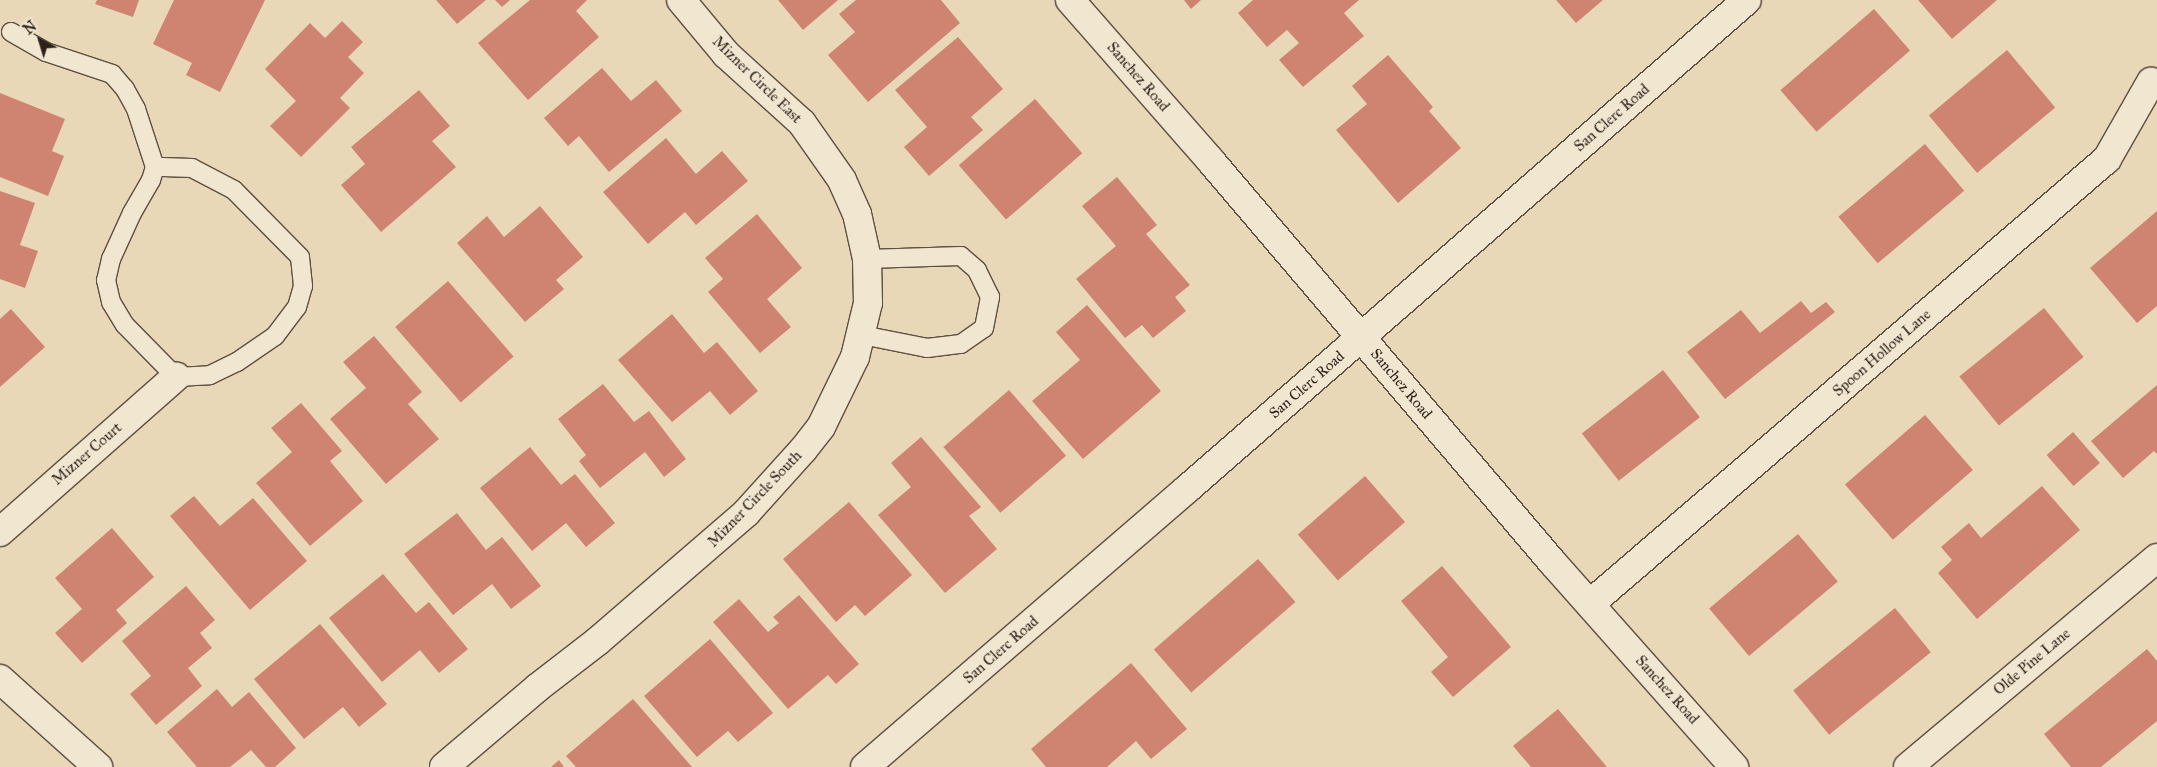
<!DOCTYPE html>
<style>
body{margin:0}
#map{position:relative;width:2157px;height:767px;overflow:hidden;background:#e9d8b7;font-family:"IM FELL Great Primer",serif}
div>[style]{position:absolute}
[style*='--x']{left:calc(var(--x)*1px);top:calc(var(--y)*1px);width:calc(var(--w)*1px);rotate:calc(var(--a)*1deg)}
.building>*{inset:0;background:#cf8471;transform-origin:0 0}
.roads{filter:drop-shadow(1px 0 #5d4f42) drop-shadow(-1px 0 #5d4f42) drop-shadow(0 1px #5d4f42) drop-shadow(0 -1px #5d4f42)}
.service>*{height:18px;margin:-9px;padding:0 9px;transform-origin:9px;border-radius:9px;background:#f1e6d0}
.minor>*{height:28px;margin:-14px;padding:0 14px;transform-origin:14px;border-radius:14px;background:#f1e6d0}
span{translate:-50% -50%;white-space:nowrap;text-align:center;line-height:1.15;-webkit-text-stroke:4.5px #f1e6d0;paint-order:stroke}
.street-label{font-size:15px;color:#2e211b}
.north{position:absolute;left:15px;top:15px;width:50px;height:50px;-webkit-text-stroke:4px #f1e6d0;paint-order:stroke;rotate:321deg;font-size:14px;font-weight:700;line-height:20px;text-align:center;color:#2e211b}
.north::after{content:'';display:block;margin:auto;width:18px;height:22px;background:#2e211b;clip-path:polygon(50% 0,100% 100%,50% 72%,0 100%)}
</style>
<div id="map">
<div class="building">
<i style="clip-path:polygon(97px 0,139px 0,133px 17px,95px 4px)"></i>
<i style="clip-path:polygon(174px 0,265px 0,220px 92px,186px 75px,192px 63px,153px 44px)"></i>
<i style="clip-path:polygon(436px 0,486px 0,457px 24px)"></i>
<i style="clip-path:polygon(495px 0,510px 0,502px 7px)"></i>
<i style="clip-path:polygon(530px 0,587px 0,576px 11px,599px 37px,528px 100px,478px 43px)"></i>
<i style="clip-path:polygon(778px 0,838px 0,803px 30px)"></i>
<i style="clip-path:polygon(856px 0,941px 0,960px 23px,868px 102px,828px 55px,855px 32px,839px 14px)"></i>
<i style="clip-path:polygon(1184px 0,1201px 0,1191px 9px)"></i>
<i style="clip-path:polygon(1253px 0,1359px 0,1344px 13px,1364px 36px,1303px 87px,1279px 60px,1299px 43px,1287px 30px,1267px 47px,1238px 13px)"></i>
<i style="clip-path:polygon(1556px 0,1603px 0,1576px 23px)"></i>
<i style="clip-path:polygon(1918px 0,1997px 0,1952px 39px)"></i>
<i style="left:1874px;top:9px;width:55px;height:124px;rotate:49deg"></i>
<i style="clip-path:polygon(342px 21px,363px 42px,348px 57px,364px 73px,340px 98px,350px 108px,301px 157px,270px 126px,296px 101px,265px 69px,310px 23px,325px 38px)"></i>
<i style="clip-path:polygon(958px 37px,1003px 89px,971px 117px,983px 130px,929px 176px,904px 147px,927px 127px,895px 90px)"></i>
<i style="left:2007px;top:50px;width:75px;height:102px;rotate:50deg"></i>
<i style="clip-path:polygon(1388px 55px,1433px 107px,1429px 111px,1461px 148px,1398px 203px,1336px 130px,1367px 104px,1352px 86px)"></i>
<i style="clip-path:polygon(602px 68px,631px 101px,656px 80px,682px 111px,609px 172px,579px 136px,568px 146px,544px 118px)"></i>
<i style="clip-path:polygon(419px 90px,450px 126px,432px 141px,456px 167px,381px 232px,341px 185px,365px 164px,351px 147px)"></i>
<i style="clip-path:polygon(0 93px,65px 119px,52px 151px,64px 156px,48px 196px,0 177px)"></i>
<i style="left:1035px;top:99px;width:72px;height:101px;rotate:49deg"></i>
<i style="clip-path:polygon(666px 138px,696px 174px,722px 151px,748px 181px,696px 225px,685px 212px,648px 244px,603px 192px)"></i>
<i style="left:1925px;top:144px;width:61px;height:113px;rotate:50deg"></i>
<i style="clip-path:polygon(1117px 177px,1157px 225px,1146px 234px,1190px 285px,1175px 297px,1186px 311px,1153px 338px,1142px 325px,1125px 338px,1076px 279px,1116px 246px,1082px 206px)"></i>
<i style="clip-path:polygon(0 191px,35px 203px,20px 245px,38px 251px,25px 288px,0 279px)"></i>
<i style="clip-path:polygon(540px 206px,583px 257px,556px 280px,564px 289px,525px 322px,457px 243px,487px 216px,504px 237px)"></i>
<i style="clip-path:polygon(2157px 211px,2157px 306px,2137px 323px,2090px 268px)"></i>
<i style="clip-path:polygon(757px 214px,802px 268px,767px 299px,791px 327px,760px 353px,708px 292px,723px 279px,705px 258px)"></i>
<i style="left:448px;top:281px;width:100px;height:70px;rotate:49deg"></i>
<i style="clip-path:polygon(1801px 301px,1811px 313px,1826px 302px,1835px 312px,1725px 399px,1687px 352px,1741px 310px,1760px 333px)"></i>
<i style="clip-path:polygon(1087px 305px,1161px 391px,1083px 459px,1032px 401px,1080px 360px,1056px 332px)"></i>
<i style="left:2044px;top:308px;width:63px;height:109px;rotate:51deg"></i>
<i style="clip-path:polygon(11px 309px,45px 347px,0 387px,0 319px)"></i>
<i style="clip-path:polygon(672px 314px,704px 353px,717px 342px,758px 391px,730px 415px,710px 391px,672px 422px,618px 360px)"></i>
<i style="clip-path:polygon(374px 336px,422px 392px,408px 404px,439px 439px,386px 484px,330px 419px,366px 388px,343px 362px)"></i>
<i style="left:1663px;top:370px;width:60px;height:103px;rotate:52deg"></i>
<i style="clip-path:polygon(603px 384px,634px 422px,649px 411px,686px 459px,664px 477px,645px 452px,600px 488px,579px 461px,586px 455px,558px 419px)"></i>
<i style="clip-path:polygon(2157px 385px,2157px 454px,2154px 451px,2123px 478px,2091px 441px)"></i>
<i style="left:1009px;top:390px;width:87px;height:87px;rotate:49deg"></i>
<i style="clip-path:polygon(301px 403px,342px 451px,330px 461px,363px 501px,310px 546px,256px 483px,292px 452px,271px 428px)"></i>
<i style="left:1925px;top:415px;width:73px;height:106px;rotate:49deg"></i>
<i style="left:2073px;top:432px;width:41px;height:35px;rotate:49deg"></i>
<i style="clip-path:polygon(921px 437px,981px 507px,969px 516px,997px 549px,945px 593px,878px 515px,911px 487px,891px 463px)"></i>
<i style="clip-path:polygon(530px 447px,561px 485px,575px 474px,615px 523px,586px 547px,566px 523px,532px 551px,480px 488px)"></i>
<i style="left:1365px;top:476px;width:61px;height:89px;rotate:49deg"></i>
<i style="clip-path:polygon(2042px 486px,2080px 530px,1977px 619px,1938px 573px,1952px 560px,1941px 547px,1969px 523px,1981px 538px)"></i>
<i style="clip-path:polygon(194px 496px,220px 526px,253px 498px,307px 561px,250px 610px,170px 516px)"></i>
<i style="clip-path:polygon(849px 502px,912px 575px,865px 616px,855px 605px,836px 622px,783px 559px)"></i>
<i style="clip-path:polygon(457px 513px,486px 550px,502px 537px,541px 586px,511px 609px,492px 584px,453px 615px,404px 554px)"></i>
<i style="clip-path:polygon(112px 528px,154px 577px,116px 610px,127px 623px,82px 663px,55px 633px,82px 609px,55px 578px)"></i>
<i style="left:1798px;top:534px;width:62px;height:116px;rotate:50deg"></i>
<i style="left:1258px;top:559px;width:57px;height:138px;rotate:49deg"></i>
<i style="clip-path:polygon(1442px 566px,1511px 647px,1453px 697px,1431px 672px,1448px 657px,1401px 601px)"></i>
<i style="clip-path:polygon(383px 574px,416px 613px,429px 602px,468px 649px,439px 673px,420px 650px,382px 682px,329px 618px)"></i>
<i style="clip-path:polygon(186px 586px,215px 620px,200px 633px,212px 648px,188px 668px,202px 686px,156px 725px,130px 694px,151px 676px,122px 641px)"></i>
<i style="clip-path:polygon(799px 595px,859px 664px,836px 684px,828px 675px,788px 709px,713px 622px,739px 599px,768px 632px,779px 623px,773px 617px)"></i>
<i style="left:1895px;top:608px;width:57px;height:131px;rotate:51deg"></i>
<i style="clip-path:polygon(320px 624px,387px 704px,359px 727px,343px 707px,304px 739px,254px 679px)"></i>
<i style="clip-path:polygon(710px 639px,773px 713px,738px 742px,728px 731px,697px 757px,644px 696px)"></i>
<i style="clip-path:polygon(2147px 649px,2157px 661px,2157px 721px,2101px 767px,2071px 767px,2044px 734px)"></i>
<i style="clip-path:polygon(1131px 663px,1187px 729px,1151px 759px,1136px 741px,1107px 767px,1046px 767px,1031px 749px)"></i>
<i style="clip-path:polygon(217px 689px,232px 707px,249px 692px,296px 748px,275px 767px,266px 767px,251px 750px,230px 767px,197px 767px,167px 732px)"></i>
<i style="clip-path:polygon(633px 699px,692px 767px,576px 767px,566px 756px)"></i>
<i style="clip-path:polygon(1558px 709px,1607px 767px,1531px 767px,1513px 746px)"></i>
<i style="clip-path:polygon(559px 760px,564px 767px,551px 767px)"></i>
</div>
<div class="roads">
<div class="service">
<i style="--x:11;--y:32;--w:40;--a:29.7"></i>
<i style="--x:46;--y:52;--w:70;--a:18.4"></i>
<i style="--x:112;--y:74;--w:20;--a:49"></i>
<i style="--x:125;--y:89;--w:23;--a:61"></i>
<i style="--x:136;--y:109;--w:61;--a:71.9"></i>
<i style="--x:155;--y:167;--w:14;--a:107"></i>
<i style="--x:151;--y:180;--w:38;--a:120"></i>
<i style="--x:132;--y:213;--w:51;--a:114.5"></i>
<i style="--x:111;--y:259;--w:22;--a:103"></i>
<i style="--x:106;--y:280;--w:23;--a:77"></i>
<i style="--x:111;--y:302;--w:27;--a:59"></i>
<i style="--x:125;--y:325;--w:73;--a:45.6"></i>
<i style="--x:176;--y:377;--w:34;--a:-3"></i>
<i style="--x:210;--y:375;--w:30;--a:-26"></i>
<i style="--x:237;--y:362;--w:46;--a:-34.4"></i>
<i style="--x:275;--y:336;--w:36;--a:-53"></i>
<i style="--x:297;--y:307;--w:22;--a:-74"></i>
<i style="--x:303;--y:286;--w:29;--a:-96"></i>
<i style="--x:300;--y:257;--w:94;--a:-134.6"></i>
<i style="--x:234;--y:190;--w:47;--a:-152.4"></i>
<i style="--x:192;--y:168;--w:37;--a:-178"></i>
<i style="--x:862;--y:335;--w:66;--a:11.3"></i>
<i style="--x:927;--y:348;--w:34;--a:-7"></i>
<i style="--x:961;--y:344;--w:28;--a:-35"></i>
<i style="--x:984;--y:328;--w:32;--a:-79"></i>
<i style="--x:990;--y:297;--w:30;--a:-116"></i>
<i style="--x:977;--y:270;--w:21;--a:-139"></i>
<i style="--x:961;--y:256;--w:94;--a:178.2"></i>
</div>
<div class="minor">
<i style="--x:1070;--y:0;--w:213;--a:48.8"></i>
<i style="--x:1210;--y:160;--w:529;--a:49.6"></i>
<i style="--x:1553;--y:563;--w:273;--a:48.4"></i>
<i style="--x:0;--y:532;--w:235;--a:-41.4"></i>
<i style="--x:1590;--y:604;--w:682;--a:-40.72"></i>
<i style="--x:2107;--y:159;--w:89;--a:-60.3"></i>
<i style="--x:0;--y:679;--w:132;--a:41.9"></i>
<i style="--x:444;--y:767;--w:122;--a:-40.3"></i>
<i style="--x:537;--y:688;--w:78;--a:-37.7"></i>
<i style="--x:599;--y:640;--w:194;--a:-40.8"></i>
<i style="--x:746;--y:513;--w:85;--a:-47.9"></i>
<i style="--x:803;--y:450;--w:29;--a:-52"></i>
<i style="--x:821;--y:427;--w:78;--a:-64.1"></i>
<i style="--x:855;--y:357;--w:56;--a:-76.5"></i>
<i style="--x:868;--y:303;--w:44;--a:-91.3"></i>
<i style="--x:867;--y:259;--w:46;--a:-102.5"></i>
<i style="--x:857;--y:214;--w:37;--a:-114"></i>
<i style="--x:842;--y:180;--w:70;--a:-125.1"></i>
<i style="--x:802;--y:123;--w:103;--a:-137.8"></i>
<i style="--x:726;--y:54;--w:70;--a:-129.8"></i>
<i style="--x:865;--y:767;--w:425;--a:-40.8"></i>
<i style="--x:1187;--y:489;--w:743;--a:-41.13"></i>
<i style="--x:1908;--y:767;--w:325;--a:-40"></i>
</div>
</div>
<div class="street-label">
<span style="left:1138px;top:77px;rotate:49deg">Sanchez Road</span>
<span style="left:757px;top:80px;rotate:44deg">Mizner Circle East</span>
<span style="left:1612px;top:118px;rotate:-41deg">San Clerc Road</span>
<span style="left:1882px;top:353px;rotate:-41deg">Spoon Hollow Lane</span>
<span style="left:1401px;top:384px;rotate:50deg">Sanchez Road</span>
<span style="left:1307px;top:385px;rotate:-41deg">San Clerc Road</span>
<span style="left:87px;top:454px;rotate:-41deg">Mizner Court</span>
<span style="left:755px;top:499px;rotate:-46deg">Mizner Circle South</span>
<span style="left:1001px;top:650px;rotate:-41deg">San Clerc Road</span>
<span style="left:2032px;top:662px;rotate:-40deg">Olde Pine Lane</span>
<span style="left:1667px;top:690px;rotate:48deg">Sanchez Road</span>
</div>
<div class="north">N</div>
</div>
